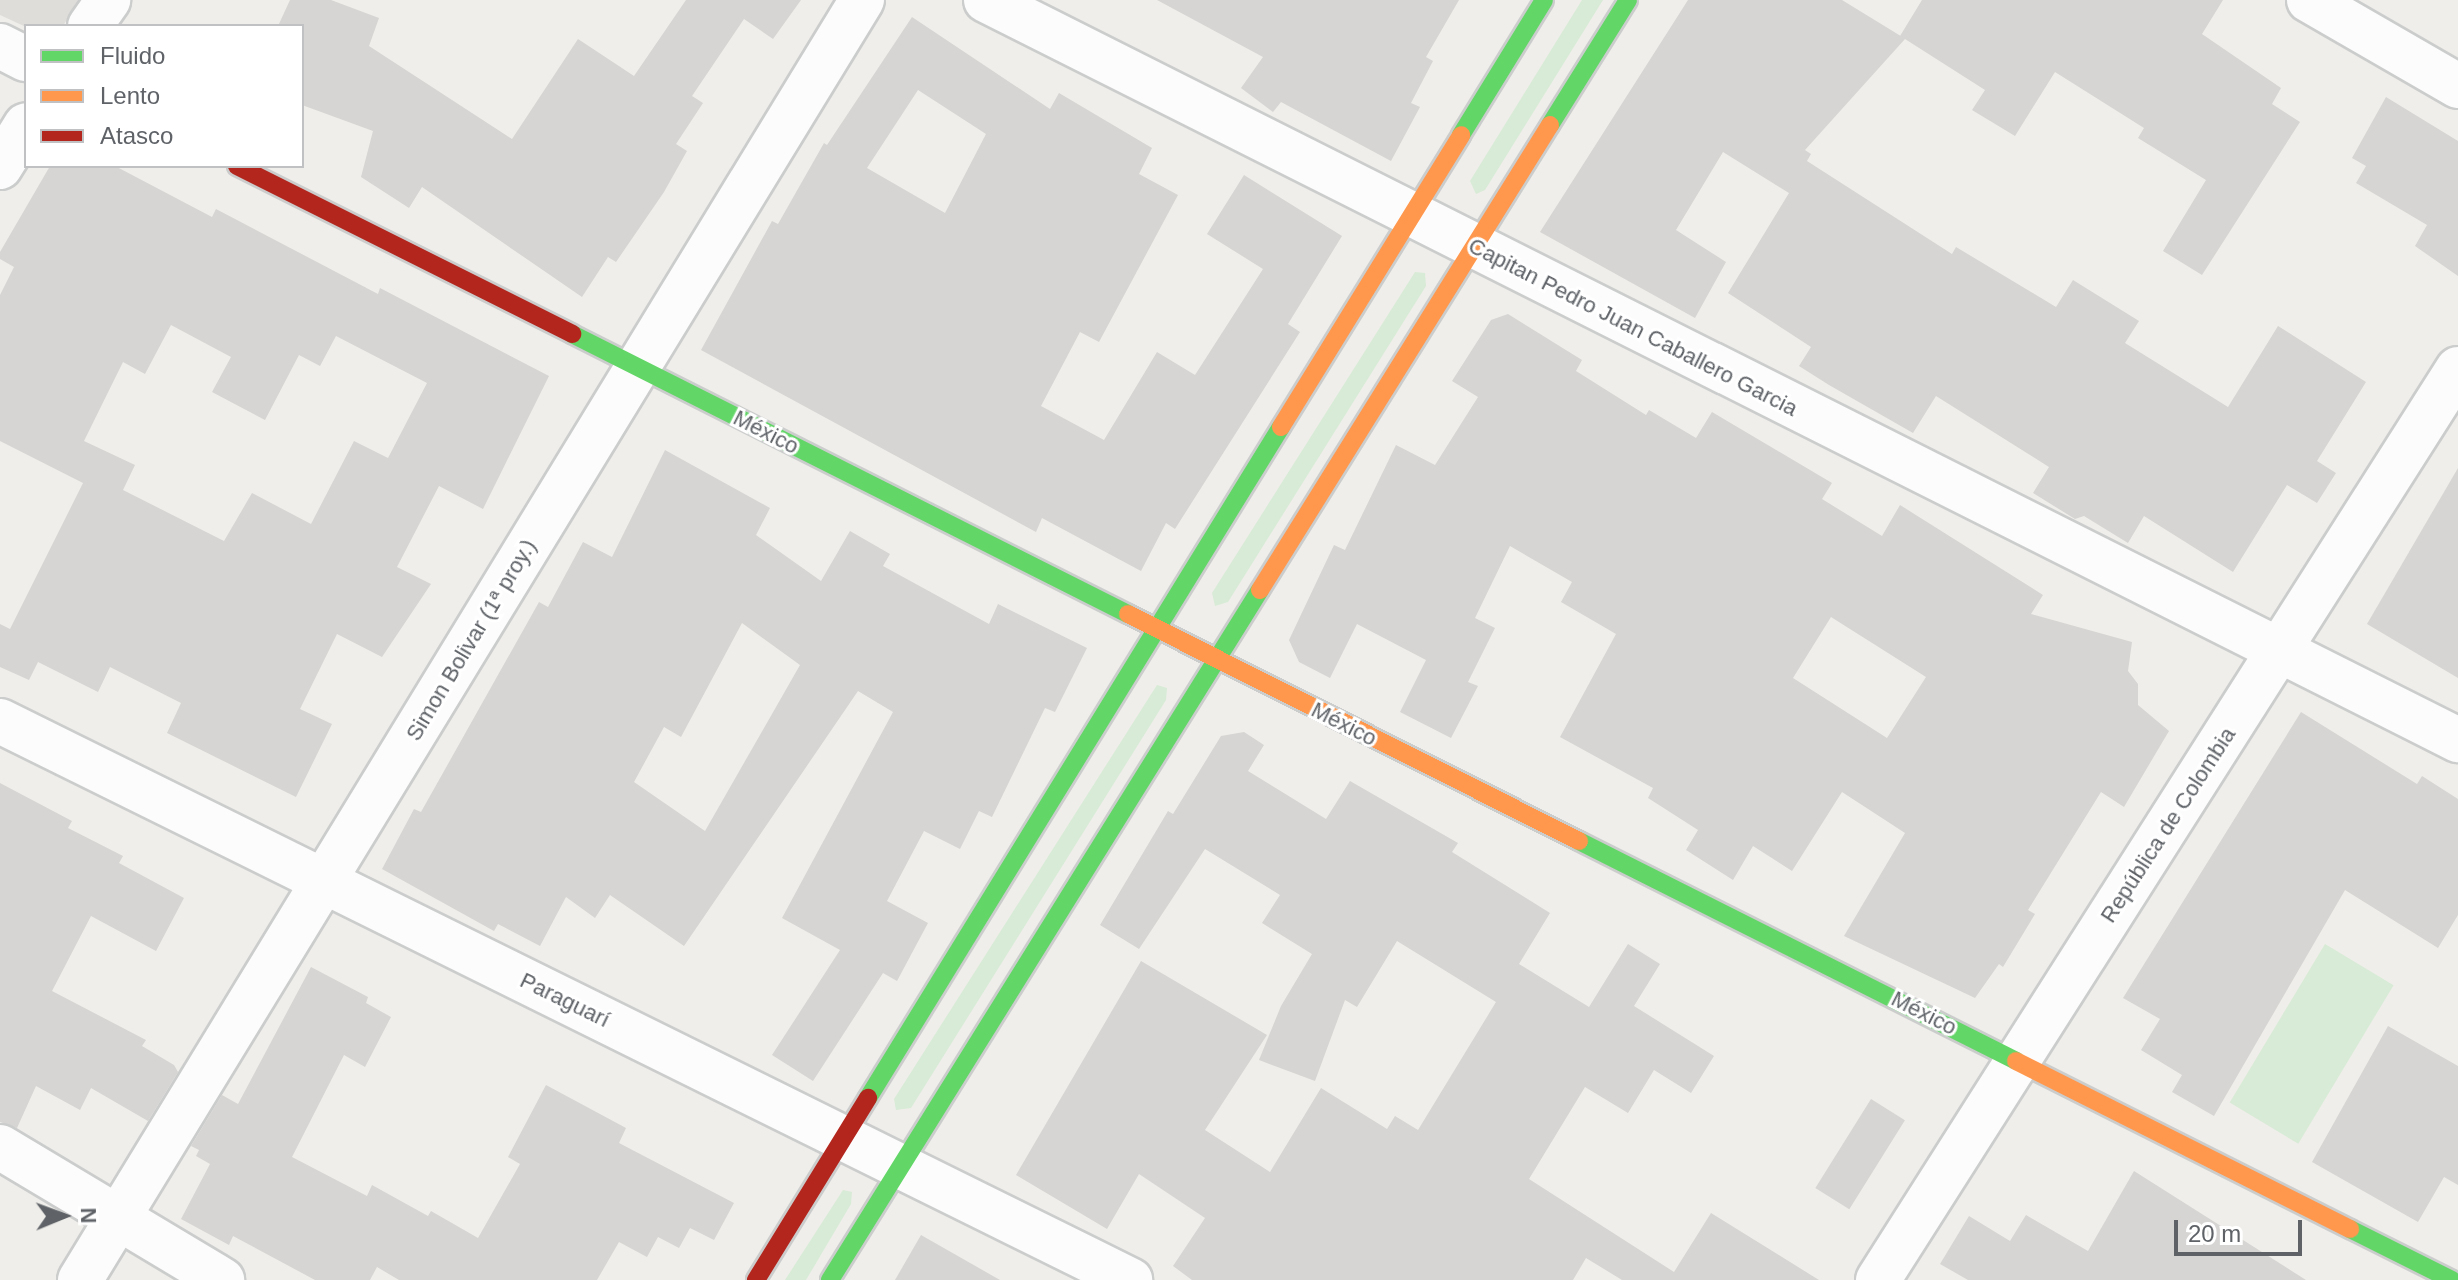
<!DOCTYPE html>
<meta charset="utf-8">
<style>
body{margin:0}
#map{position:relative;width:2458px;height:1280px;overflow:hidden;background:#efeeea;font-family:Helvetica,sans-serif}
div>[style]{position:absolute}
[style*='--x']{left:calc(var(--x)*1px);top:calc(var(--y)*1px);width:calc(var(--w)*1px);rotate:calc(var(--a)*1deg)}
.industrial>*{inset:0;background:#dfddda}
.green>*{inset:0;background:#d8ebd6;transform-origin:0 0}
.building>*{inset:0;background:#d6d5d3;transform-origin:0 0}
.roads{filter:drop-shadow(2px 0 #cbcccc) drop-shadow(-2px 0 #cbcccc) drop-shadow(0 2px #cbcccc) drop-shadow(0 -2px #cbcccc)}
.street>*{height:44px;margin:-22px;padding:0 22px;transform-origin:22px;border-radius:22px;background:#fdfcfc}
.fast>*{height:18px;margin:-9px;padding:0 9px;transform-origin:9px;border-radius:9px;background:#63d668}
.slow>*{height:18px;margin:-9px;padding:0 9px;transform-origin:9px;border-radius:9px;background:#ff974d}
.jam>*{height:18px;margin:-9px;padding:0 9px;transform-origin:9px;border-radius:9px;background:#b3261e}
span{translate:-50% -50%;white-space:nowrap;text-align:center;line-height:1.15;-webkit-text-stroke:6px #fff;paint-order:stroke}
.street-label{font-size:22px;color:#5f6368}
.legend{position:absolute;left:24px;top:24px;width:280px;height:144px;box-sizing:border-box;background:#fff;border:2px solid #bfc1c3;margin:0;padding:10px 14px;list-style:none;font-size:24px;color:#5f6368}
.legend li{display:flex;align-items:center;gap:16px;height:40px}
.legend b{width:40px;border:2px solid #bfc1c3}
.north{position:absolute;left:24px;top:1176px;width:80px;height:80px;-webkit-text-stroke:6px #fff;paint-order:stroke;rotate:89deg;font-size:22px;font-weight:700;line-height:32px;text-align:center;color:#5f6368}
.north::after{content:'';display:block;margin:auto;width:28px;height:36px;background:#5f6368;clip-path:polygon(50% 0,100% 100%,50% 72%,0 100%)}
.scale{position:absolute;left:2174px;top:1220px;width:128px;height:36px;box-sizing:border-box;border:4px solid #5f6368;border-top:0;padding-left:10px;font-size:24px;line-height:28px;white-space:nowrap;color:#5f6368;-webkit-text-stroke:6px #fff;paint-order:stroke}
</style>
<div id="map">
<div class="industrial">
<i style="clip-path:polygon(0 0,79px 0,63px 26px,26px 27px,0 15px)"></i>
</div>
<div class="green">
<i style="clip-path:polygon(1582px 0,1603px 0,1485px 190px,1476px 194px,1470px 181px)"></i>
<i style="clip-path:polygon(1415px 272px,1425px 273px,1426px 286px,1228px 602px,1215px 606px,1212px 593px)"></i>
<i style="clip-path:polygon(1157px 685px,1167px 688px,1166px 700px,911px 1108px,896px 1110px,894px 1099px)"></i>
<i style="left:2325px;top:944px;width:80px;height:185px;rotate:31deg"></i>
<i style="clip-path:polygon(843px 1190px,852px 1192px,851px 1204px,806px 1280px,785px 1280px)"></i>
</div>
<div class="building">
<i style="clip-path:polygon(290px 0,331px 0,379px 18px,369px 46px,512px 139px,578px 39px,634px 76px,686px 0,801px 0,773px 39px,744px 19px,692px 96px,703px 103px,676px 144px,687px 151px,664px 192px,616px 262px,608px 257px,582px 297px,422px 187px,409px 208px,361px 177px,373px 131px,302px 105px,302px 26px,278px 26px)"></i>
<i style="clip-path:polygon(1157px 0,1459px 0,1426px 57px,1433px 61px,1411px 103px,1420px 107px,1391px 161px,1281px 102px,1273px 112px,1241px 88px,1263px 57px)"></i>
<i style="clip-path:polygon(1688px 0,1842px 0,1904px 38px,1900px 36px,1922px 0,2223px 0,2202px 34px,2281px 88px,2272px 104px,2300px 122px,2202px 275px,2163px 251px,2206px 180px,2138px 138px,2144px 128px,2055px 72px,2015px 136px,1972px 110px,1985px 90px,1905px 39px,1805px 150px,1811px 154px,1807px 161px,1952px 254px,1956px 247px,2056px 307px,2073px 280px,2139px 321px,2125px 343px,2228px 407px,2278px 326px,2366px 382px,2317px 461px,2336px 473px,2317px 503px,2287px 485px,2233px 572px,2144px 516px,2128px 543px,2084px 516px,2075px 519px,2033px 493px,2049px 467px,1936px 396px,1913px 433px,1829px 385px,1799px 366px,1811px 347px,1728px 293px,1789px 193px,1723px 152px,1676px 230px,1726px 262px,1695px 318px,1540px 232px)"></i>
<i style="clip-path:polygon(evenodd,912px 17px,1050px 109px,1059px 93px,1152px 148px,1139px 174px,1178px 195px,1099px 342px,1080px 332px,1041px 406px,1104px 440px,1157px 352px,1195px 375px,1263px 269px,1207px 234px,1244px 175px,1342px 236px,1288px 324px,1300px 332px,1175px 529px,1166px 523px,1141px 571px,1042px 518px,1036px 532px,701px 350px,772px 221px,778px 224px,824px 143px,827px 145px,912px 17px,918px 90px,986px 134px,945px 213px,867px 168px,918px 90px)"></i>
<i style="clip-path:polygon(2386px 97px,2458px 141px,2458px 276px,2415px 246px,2427px 225px,2356px 183px,2366px 166px,2352px 158px)"></i>
<i style="clip-path:polygon(evenodd,50px 166px,115px 166px,212px 217px,216px 209px,378px 294px,380px 288px,549px 376px,483px 509px,439px 486px,397px 567px,431px 584px,382px 657px,337px 634px,300px 709px,332px 724px,296px 797px,167px 733px,181px 703px,110px 667px,98px 692px,38px 662px,29px 680px,0 667px,0 624px,10px 629px,83px 483px,0 441px,0 295px,14px 267px,0 259px,0 252px,50px 166px,171px 325px,231px 357px,212px 392px,265px 420px,299px 355px,320px 366px,336px 336px,427px 383px,388px 458px,354px 441px,311px 524px,252px 493px,224px 541px,123px 490px,135px 465px,84px 441px,123px 362px,145px 374px,171px 325px)"></i>
<i style="clip-path:polygon(evenodd,1508px 314px,1582px 360px,1576px 371px,1646px 415px,1649px 410px,1696px 438px,1712px 412px,1832px 483px,1822px 499px,1882px 536px,1900px 505px,2043px 595px,2031px 614px,2132px 642px,2128px 671px,2138px 684px,2138px 705px,2169px 731px,2124px 807px,2101px 792px,2028px 910px,2035px 914px,2003px 967px,1999px 964px,1975px 998px,1844px 936px,1905px 833px,1842px 792px,1792px 871px,1753px 846px,1733px 880px,1686px 850px,1698px 830px,1648px 798px,1653px 788px,1560px 737px,1616px 634px,1561px 602px,1572px 582px,1510px 546px,1475px 618px,1495px 628px,1468px 682px,1478px 686px,1451px 738px,1400px 712px,1426px 660px,1357px 624px,1330px 678px,1299px 662px,1289px 640px,1334px 545px,1345px 550px,1396px 445px,1435px 465px,1478px 397px,1452px 381px,1491px 320px,1508px 314px,1831px 617px,1926px 677px,1887px 738px,1793px 678px,1831px 617px)"></i>
<i style="clip-path:polygon(evenodd,665px 450px,770px 508px,756px 535px,821px 581px,850px 531px,890px 554px,883px 566px,989px 624px,998px 604px,1087px 648px,1055px 712px,1045px 708px,992px 817px,979px 811px,960px 849px,924px 831px,887px 901px,928px 923px,897px 981px,883px 973px,813px 1081px,772px 1055px,840px 950px,782px 918px,893px 712px,858px 691px,684px 946px,610px 895px,595px 918px,566px 897px,540px 946px,498px 924px,494px 931px,382px 869px,414px 809px,421px 812px,539px 602px,548px 607px,583px 542px,612px 557px,665px 450px,742px 623px,800px 665px,705px 831px,634px 782px,664px 727px,681px 737px,742px 623px)"></i>
<i style="clip-path:polygon(2458px 468px,2458px 678px,2367px 624px)"></i>
<i style="clip-path:polygon(2301px 712px,2417px 784px,2422px 776px,2458px 799px,2458px 915px,2438px 948px,2345px 890px,2214px 1116px,2172px 1092px,2182px 1075px,2141px 1050px,2160px 1019px,2123px 998px)"></i>
<i style="clip-path:polygon(1244px 732px,1264px 745px,1248px 771px,1326px 819px,1350px 781px,1458px 843px,1452px 852px,1550px 913px,1519px 964px,1589px 1007px,1628px 944px,1660px 964px,1634px 1006px,1714px 1056px,1691px 1093px,1654px 1070px,1628px 1113px,1585px 1087px,1529px 1179px,1674px 1272px,1711px 1213px,1819px 1280px,1622px 1280px,1586px 1258px,1573px 1280px,1192px 1280px,1173px 1266px,1205px 1218px,1139px 1174px,1107px 1229px,1016px 1175px,1141px 961px,1267px 1035px,1205px 1130px,1270px 1172px,1321px 1088px,1387px 1129px,1395px 1116px,1418px 1130px,1496px 1002px,1397px 941px,1357px 1007px,1345px 1000px,1315px 1081px,1259px 1060px,1281px 1006px,1312px 954px,1262px 923px,1280px 895px,1205px 849px,1139px 949px,1100px 925px,1168px 811px,1173px 814px,1221px 736px)"></i>
<i style="clip-path:polygon(0 783px,72px 821px,68px 828px,123px 856px,119px 863px,184px 898px,156px 951px,91px 916px,52px 991px,146px 1040px,142px 1046px,174px 1065px,178px 1072px,148px 1121px,91px 1088px,80px 1110px,36px 1086px,17px 1128px,0 1122px)"></i>
<i style="clip-path:polygon(311px 967px,368px 997px,366px 1003px,391px 1017px,365px 1067px,344px 1055px,292px 1157px,367px 1196px,372px 1185px,428px 1216px,431px 1211px,478px 1238px,520px 1164px,508px 1157px,546px 1085px,626px 1128px,619px 1143px,734px 1203px,714px 1240px,690px 1228px,679px 1248px,658px 1237px,647px 1257px,619px 1242px,597px 1280px,399px 1280px,377px 1267px,370px 1280px,315px 1280px,233px 1236px,229px 1245px,181px 1219px,210px 1164px,196px 1156px,199px 1150px,191px 1146px,222px 1095px,238px 1104px)"></i>
<i style="clip-path:polygon(2388px 1026px,2458px 1066px,2458px 1185px,2444px 1177px,2418px 1222px,2312px 1162px)"></i>
<i style="left:1871px;top:1099px;width:40px;height:105px;rotate:32deg"></i>
<i style="clip-path:polygon(2134px 1171px,2306px 1280px,1968px 1280px,1940px 1264px,1969px 1216px,2010px 1241px,2026px 1215px,2088px 1251px)"></i>
<i style="clip-path:polygon(921px 1235px,1000px 1280px,895px 1280px)"></i>
</div>
<div class="roads">
<div class="street">
<i style="--x:986;--y:0;--w:1648;--a:26.69"></i>
<i style="--x:2309;--y:0;--w:172;--a:30"></i>
<i style="--x:90;--y:26;--w:32;--a:-55"></i>
<i style="--x:0;--y:46;--w:29;--a:27"></i>
<i style="--x:0;--y:167;--w:49;--a:-58.2"></i>
<i style="--x:0;--y:721;--w:1261;--a:26.32"></i>
<i style="--x:0;--y:1147;--w:259;--a:30.9"></i>
<i style="--x:80;--y:1280;--w:1500;--a:-58.58"></i>
<i style="--x:1878;--y:1280;--w:1080;--a:-57.52"></i>
</div>
<div class="fast">
<i style="--x:1550;--y:125;--w:147;--a:-58"></i>
<i style="--x:1461;--y:135;--w:158;--a:-58.4"></i>
<i style="--x:572;--y:334;--w:623;--a:26.73"></i>
<i style="--x:1579;--y:841;--w:489;--a:26.7"></i>
<i style="--x:868;--y:1098;--w:788;--a:-58.39"></i>
<i style="--x:2350;--y:1229;--w:114;--a:26.6"></i>
<i style="--x:830;--y:1280;--w:813;--a:-58.07"></i>
</div>
<div class="slow">
<i style="--x:1281;--y:427;--w:343;--a:-58.3"></i>
<i style="--x:1260;--y:590;--w:548;--a:-58.05"></i>
<i style="--x:1128;--y:614;--w:505;--a:26.72"></i>
<i style="--x:2016;--y:1061;--w:374;--a:26.7"></i>
</div>
<div class="jam">
<i style="--x:237;--y:166;--w:375;--a:26.6"></i>
<i style="--x:756;--y:1280;--w:214;--a:-58.4"></i>
</div>
</div>
<div class="street-label">
<span style="left:1633px;top:327px;rotate:27deg">Capitan Pedro Juan Caballero Garcia</span>
<span style="left:766px;top:432px;rotate:27deg">México</span>
<span style="left:471px;top:640px;rotate:-59deg">Simon Bolivar (1ª proy.)</span>
<span style="left:1344px;top:724px;rotate:27deg">México</span>
<span style="left:2168px;top:825px;rotate:-57deg">República de Colombia</span>
<span style="left:565px;top:1000px;rotate:26deg">Paraguarí</span>
<span style="left:1924px;top:1013px;rotate:27deg">México</span>
</div>
<ul class="legend">
<li><b style="height:10px;background:#63d668"></b>Fluido</li>
<li><b style="height:10px;background:#ff974d"></b>Lento</li>
<li><b style="height:10px;background:#b3261e"></b>Atasco</li>
</ul>
<div class="north">N</div>
<div class="scale">20 m</div>
</div>
